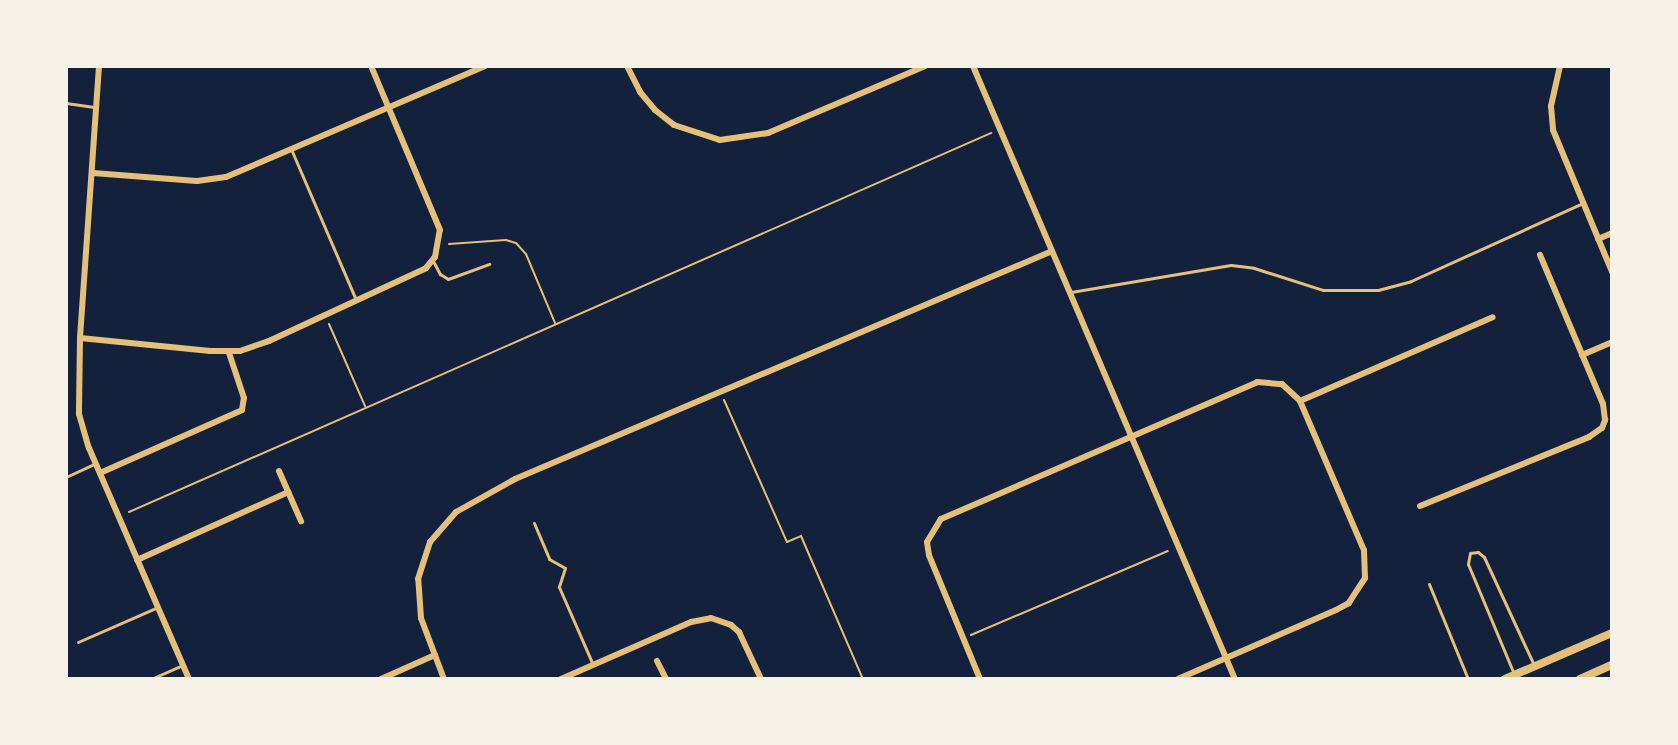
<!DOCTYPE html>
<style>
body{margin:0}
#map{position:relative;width:1678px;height:745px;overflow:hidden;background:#14213d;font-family:Barlow,sans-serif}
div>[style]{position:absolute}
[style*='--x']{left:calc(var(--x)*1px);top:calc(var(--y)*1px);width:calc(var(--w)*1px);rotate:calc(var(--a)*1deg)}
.path>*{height:2px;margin:-1px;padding:0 1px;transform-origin:1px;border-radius:1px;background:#e5c07b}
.service>*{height:3px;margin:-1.5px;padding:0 1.5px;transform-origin:1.5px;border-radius:1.5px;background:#e5c07b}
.minor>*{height:6px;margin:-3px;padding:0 3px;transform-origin:3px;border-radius:3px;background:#e5c07b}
.tertiary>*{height:8px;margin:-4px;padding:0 4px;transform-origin:4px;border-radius:4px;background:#e5c07b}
span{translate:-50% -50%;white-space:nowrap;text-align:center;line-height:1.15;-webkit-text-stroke:7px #f6f1e7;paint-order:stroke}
.frame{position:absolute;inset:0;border:68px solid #f6f1e7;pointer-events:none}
</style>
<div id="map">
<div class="path">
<i style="--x:449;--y:244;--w:57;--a:-4"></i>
<i style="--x:506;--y:240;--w:10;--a:17"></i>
<i style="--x:516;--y:243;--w:15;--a:48"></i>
<i style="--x:526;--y:254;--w:75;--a:67.2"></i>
<i style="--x:329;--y:324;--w:90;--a:66.3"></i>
<i style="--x:724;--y:400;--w:155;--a:66.1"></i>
<i style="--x:787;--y:542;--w:15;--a:-23"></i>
<i style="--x:801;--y:536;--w:156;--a:66.6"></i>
<i style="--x:129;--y:512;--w:942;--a:-23.73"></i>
<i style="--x:971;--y:635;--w:214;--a:-23.1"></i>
</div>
<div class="service">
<i style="--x:66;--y:103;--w:30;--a:8"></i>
<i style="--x:291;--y:149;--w:164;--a:66.7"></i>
<i style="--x:433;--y:261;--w:15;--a:62"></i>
<i style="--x:440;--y:274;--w:9;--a:32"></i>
<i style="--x:448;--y:279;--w:44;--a:-20.1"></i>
<i style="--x:1071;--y:292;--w:162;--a:-9.6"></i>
<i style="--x:1231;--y:265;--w:23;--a:7"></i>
<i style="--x:1254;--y:268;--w:72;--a:17.7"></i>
<i style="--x:1323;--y:290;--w:55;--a:0"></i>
<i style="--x:1378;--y:290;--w:34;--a:-15"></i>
<i style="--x:1411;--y:281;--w:189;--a:-24.4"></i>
<i style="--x:66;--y:477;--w:33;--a:-25"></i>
<i style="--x:534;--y:523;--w:39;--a:67"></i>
<i style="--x:549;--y:559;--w:18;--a:29"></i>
<i style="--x:565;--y:568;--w:20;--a:108"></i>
<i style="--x:559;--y:587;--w:85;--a:66.4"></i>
<i style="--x:1429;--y:584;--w:103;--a:67.7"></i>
<i style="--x:78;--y:642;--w:87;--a:-23.6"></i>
<i style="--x:1514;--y:674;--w:119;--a:-112.7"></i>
<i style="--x:1468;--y:564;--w:11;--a:-80"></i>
<i style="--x:1470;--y:553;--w:8;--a:-7"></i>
<i style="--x:1478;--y:552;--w:8;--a:40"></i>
<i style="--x:1484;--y:557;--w:117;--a:65.2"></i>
<i style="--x:151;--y:679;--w:35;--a:-24"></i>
<i style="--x:1412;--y:679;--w:12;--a:0"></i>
</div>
<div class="minor">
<i style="--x:99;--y:66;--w:273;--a:94"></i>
<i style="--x:80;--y:338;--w:76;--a:90.8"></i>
<i style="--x:79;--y:414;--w:35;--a:74"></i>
<i style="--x:89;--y:448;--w:252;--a:66.6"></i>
<i style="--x:627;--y:66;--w:29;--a:63"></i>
<i style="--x:640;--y:92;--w:23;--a:50"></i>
<i style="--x:655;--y:110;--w:24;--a:38"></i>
<i style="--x:674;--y:125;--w:48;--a:18.1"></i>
<i style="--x:720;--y:140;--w:49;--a:-8.3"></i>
<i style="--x:768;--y:133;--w:171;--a:-23.1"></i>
<i style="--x:973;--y:66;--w:667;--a:66.86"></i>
<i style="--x:1560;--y:66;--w:41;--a:102.7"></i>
<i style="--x:1551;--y:106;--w:24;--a:85"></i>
<i style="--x:1553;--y:130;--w:154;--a:67.4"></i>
<i style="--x:93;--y:173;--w:104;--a:4.4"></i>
<i style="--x:197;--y:181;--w:29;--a:-8"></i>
<i style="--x:226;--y:177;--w:282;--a:-23.2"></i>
<i style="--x:1598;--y:239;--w:15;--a:-23"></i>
<i style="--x:80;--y:338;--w:131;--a:5.7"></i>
<i style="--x:210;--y:351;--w:30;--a:0"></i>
<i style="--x:240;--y:351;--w:31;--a:-19"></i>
<i style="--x:269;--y:341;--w:173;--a:-24.9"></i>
<i style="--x:426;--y:268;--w:14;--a:-51"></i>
<i style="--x:435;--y:257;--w:27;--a:-80"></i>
<i style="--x:440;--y:230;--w:178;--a:-112.8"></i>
<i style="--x:1582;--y:355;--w:33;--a:-23"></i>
<i style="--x:1300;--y:401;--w:210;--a:-23.5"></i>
<i style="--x:279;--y:471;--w:55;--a:66.3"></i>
<i style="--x:100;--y:473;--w:155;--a:-23.9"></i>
<i style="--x:242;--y:410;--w:12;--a:-81"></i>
<i style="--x:244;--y:398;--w:47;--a:-108.4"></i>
<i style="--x:1420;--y:506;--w:183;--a:-22.2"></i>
<i style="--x:1589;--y:437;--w:16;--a:-35"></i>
<i style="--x:1602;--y:428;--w:9;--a:-69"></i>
<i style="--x:1605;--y:420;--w:16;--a:-97"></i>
<i style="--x:1603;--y:404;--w:162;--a:-112.9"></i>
<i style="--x:137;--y:560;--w:166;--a:-24.2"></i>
<i style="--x:657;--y:661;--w:20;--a:63"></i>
<i style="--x:381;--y:679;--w:59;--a:-24"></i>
<i style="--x:444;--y:679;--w:65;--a:-110.7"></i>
<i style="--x:421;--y:618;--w:39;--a:-94"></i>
<i style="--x:418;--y:579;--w:39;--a:-72"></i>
<i style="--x:430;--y:542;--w:40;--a:-49"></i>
<i style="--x:456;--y:512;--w:68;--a:-29.2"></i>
<i style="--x:515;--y:479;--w:581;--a:-22.99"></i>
<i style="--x:561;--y:679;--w:142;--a:-23.7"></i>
<i style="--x:691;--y:622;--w:20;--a:-11"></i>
<i style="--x:711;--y:618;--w:21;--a:19"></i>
<i style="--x:731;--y:625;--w:11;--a:41"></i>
<i style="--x:739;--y:632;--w:52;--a:64.9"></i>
<i style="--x:980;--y:679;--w:134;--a:-112.4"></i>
<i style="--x:929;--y:555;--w:13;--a:-99"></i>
<i style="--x:927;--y:542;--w:27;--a:-59"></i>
<i style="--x:941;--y:519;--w:344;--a:-23.4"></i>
<i style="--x:1257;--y:382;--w:25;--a:5"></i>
<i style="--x:1282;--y:384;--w:25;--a:43"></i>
<i style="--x:1300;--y:401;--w:162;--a:66.8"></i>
<i style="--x:1364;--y:550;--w:28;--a:88"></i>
<i style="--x:1365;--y:578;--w:30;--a:123"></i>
<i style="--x:1349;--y:603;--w:15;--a:152"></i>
<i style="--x:1336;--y:610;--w:172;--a:156.4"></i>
</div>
<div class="tertiary">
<i style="--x:1505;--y:679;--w:116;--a:-23.3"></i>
<i style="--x:1580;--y:679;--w:35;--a:-24"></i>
</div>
<div class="frame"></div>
</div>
